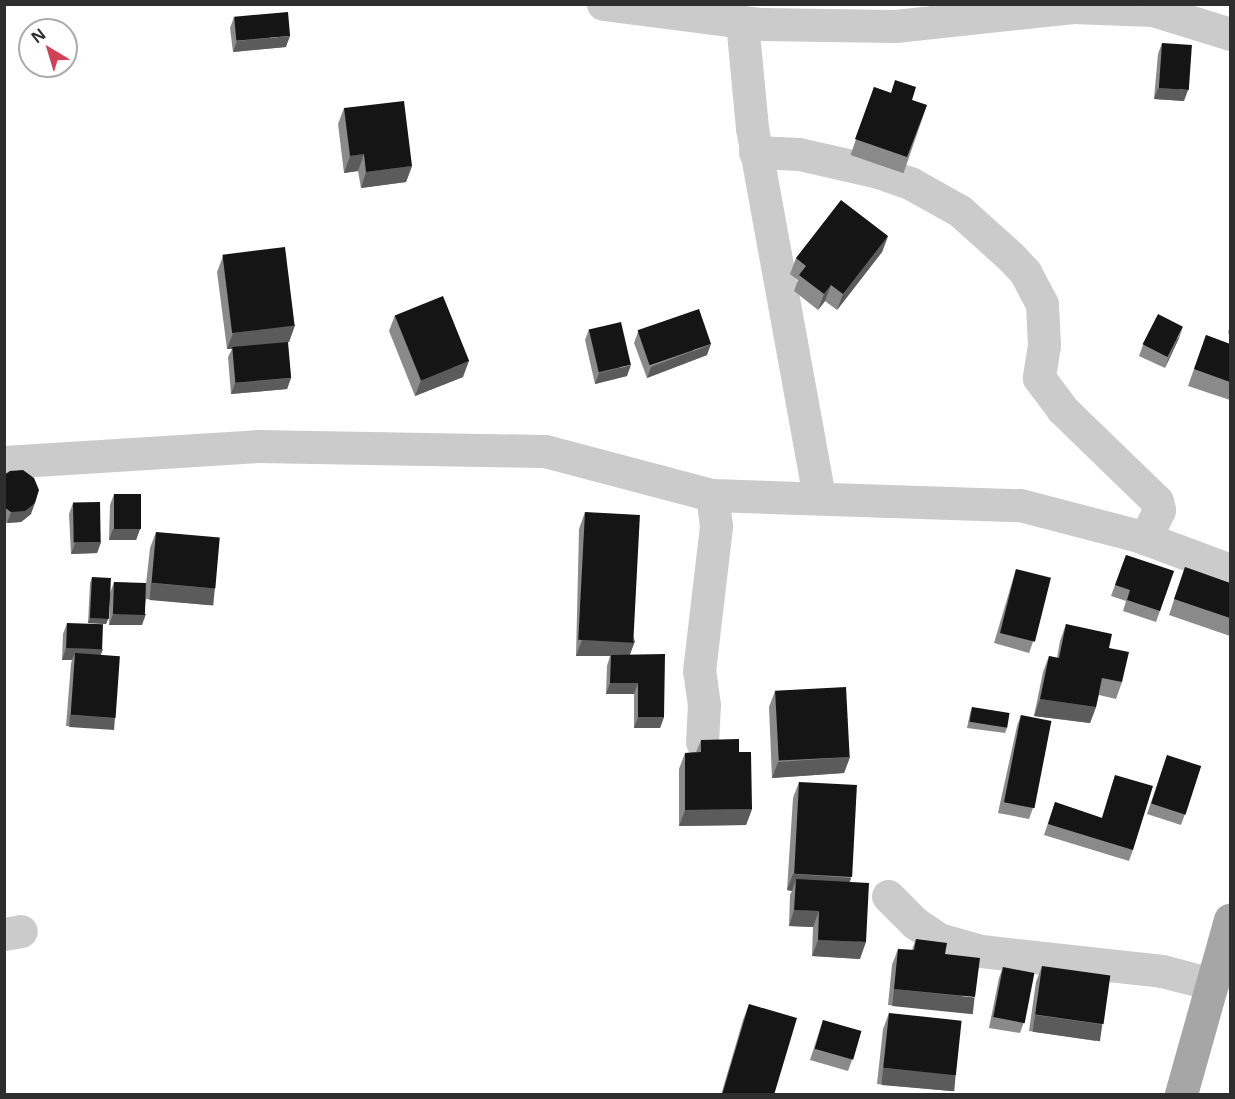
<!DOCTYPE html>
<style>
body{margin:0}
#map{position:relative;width:1235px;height:1099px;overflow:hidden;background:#fff;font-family:"Noto Sans",sans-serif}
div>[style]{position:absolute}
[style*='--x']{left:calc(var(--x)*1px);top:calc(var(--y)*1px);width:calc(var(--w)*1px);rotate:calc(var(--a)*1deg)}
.minor>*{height:33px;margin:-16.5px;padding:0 16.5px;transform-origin:16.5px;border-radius:16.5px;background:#cbcbcb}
.major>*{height:33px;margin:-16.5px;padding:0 16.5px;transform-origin:16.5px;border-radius:16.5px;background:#a6a6a6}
.wall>*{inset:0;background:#8a8a8a;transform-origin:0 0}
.shaded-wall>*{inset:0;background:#5b5b5b;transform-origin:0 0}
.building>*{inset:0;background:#151515;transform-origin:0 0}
span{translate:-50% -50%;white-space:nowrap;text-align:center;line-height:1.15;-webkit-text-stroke:6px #fff;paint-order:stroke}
.frame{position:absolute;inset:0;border:6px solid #2e2e2e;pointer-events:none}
.north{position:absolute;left:18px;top:18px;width:60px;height:60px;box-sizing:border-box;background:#fff;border:2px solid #ababab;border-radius:50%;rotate:322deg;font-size:16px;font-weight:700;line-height:24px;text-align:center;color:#2e2e2e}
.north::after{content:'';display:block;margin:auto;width:21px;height:27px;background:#d34156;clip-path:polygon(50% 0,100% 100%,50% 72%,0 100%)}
</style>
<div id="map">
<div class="minor">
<i style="--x:603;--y:4;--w:157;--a:7.3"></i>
<i style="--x:759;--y:24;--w:136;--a:0.8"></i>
<i style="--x:895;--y:26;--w:179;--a:-6.1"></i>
<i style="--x:1073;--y:7;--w:80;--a:2.1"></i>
<i style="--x:1153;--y:10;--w:81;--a:17.3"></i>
<i style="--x:742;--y:22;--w:106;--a:84.6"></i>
<i style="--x:752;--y:128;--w:375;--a:79.7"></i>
<i style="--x:755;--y:152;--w:44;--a:2.6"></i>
<i style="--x:799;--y:154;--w:81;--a:12.8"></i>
<i style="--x:878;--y:172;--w:34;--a:19"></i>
<i style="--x:910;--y:183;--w:57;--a:29.2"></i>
<i style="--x:960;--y:211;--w:69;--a:42"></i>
<i style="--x:1011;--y:257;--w:21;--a:47"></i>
<i style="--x:1025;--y:272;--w:36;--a:62"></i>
<i style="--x:1042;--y:304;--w:41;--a:87.2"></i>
<i style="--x:1044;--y:345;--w:33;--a:99"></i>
<i style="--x:1039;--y:378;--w:39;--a:53"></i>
<i style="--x:1062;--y:409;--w:132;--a:44.1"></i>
<i style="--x:1157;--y:501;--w:9;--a:77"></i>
<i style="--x:1159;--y:510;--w:32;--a:116"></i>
<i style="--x:4;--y:462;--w:254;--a:-3.6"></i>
<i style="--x:257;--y:446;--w:288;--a:1"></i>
<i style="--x:545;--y:451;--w:173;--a:14.8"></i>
<i style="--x:712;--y:495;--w:308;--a:1.9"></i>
<i style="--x:1020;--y:505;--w:123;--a:14.6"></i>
<i style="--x:1139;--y:536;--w:97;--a:20.5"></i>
<i style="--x:702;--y:742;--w:37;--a:-87"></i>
<i style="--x:704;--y:705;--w:34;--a:-98"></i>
<i style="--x:699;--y:671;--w:146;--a:-83.3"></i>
<i style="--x:716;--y:526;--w:31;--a:-97"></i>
<i style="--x:888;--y:896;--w:38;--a:45"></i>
<i style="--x:915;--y:923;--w:29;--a:34"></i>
<i style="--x:939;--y:939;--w:44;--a:15.9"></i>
<i style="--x:981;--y:951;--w:182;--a:6.3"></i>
<i style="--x:1162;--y:971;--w:52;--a:14.6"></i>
<i style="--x:4;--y:934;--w:17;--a:-10"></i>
</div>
<div class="major">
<i style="--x:1181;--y:1094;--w:181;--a:-74.3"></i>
</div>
<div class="wall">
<i style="clip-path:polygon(234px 17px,286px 47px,233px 52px,230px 28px)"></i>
<i style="clip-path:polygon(1162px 43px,1184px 101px,1154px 99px,1158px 54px)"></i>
<i style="left:874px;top:87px;width:56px;height:72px;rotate:19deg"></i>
<i style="clip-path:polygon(344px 108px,412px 166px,406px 182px,361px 188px,358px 171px,344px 173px,338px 124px)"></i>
<i style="clip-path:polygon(888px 236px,882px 252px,837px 310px,825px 301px,818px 310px,794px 291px,798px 280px,790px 274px,796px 258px)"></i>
<i style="clip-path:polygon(223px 256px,295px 325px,289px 342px,287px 342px,291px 378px,287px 389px,231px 394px,228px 357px,232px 349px,227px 349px,217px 272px)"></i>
<i style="clip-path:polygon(395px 315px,463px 377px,415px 396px,389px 331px)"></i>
<i style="clip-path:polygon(1230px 324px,1230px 334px,1228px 333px)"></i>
<i style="clip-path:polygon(589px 329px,627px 376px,595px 384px,585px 340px)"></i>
<i style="clip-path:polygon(638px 332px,707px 355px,647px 378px,634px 343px)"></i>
<i style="clip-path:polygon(1206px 335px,1230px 344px,1230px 400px,1188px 386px)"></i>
<i style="clip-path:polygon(1179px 338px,1165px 368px,1139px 356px,1143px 345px)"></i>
<i style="clip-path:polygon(4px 475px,31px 514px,21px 522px,7px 523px,4px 521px)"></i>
<i style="clip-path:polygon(114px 494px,140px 529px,136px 540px,109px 540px,110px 505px)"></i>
<i style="clip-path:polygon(73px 503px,101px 542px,97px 553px,71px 554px,69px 514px)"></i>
<i style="clip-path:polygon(585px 512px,635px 641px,630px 654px,664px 717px,660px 728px,634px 728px,634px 694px,606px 694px,607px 666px,610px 656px,576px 656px,579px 529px)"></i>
<i style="clip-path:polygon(156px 532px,215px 589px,209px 605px,146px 599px,142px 625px,109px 625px,110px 596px,108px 619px,106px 624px,88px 623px,90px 583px,92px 577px,110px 593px,114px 582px,146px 584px,150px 548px)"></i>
<i style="clip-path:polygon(1126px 555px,1174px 571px,1156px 622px,1123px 611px,1126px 601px,1111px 596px)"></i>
<i style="clip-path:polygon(1185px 567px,1230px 583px,1230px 636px,1169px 615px)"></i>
<i style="clip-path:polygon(1016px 569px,1033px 642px,1029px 653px,994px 643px)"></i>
<i style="clip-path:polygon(67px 623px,100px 655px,115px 718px,111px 729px,66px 726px,71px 664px,72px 660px,62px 660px,63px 634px)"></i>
<i style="clip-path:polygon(1066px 624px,1109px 648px,1122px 682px,1116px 699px,1099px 695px,1096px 707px,1090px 723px,1034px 716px,1043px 672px,1049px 656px,1057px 658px,1060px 641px)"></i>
<i style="clip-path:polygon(775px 691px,850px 757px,844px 773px,772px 778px,769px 707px)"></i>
<i style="clip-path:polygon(972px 707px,1007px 728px,1005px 733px,967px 728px,970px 713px)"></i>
<i style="clip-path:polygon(1021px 715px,1033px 808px,1029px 819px,998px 813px,1017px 726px)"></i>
<i style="clip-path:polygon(701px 740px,739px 752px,752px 809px,746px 825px,679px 826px,679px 769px,685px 753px,696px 752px)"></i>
<i style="clip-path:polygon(1167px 755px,1185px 814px,1181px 825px,1147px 814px)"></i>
<i style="clip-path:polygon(1115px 775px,1133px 850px,1129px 861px,1044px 835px,1055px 802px,1102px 818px)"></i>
<i style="clip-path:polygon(799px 782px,851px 878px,850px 882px,860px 959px,812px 956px,813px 927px,789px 926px,790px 895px,792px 891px,787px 890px,793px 798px)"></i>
<i style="clip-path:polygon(916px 939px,945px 954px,969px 1013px,888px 1005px,892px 965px,898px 949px,912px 950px)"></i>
<i style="clip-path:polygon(1042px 966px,1102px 1025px,1096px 1041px,1029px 1031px,1036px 982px)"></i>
<i style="clip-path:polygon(1003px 967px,1024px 1022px,1020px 1033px,989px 1028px,999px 978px)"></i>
<i style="clip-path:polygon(749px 1004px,774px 1095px,721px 1095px,743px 1020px)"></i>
<i style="clip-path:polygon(889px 1013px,950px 1091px,877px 1084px,883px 1029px)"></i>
<i style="clip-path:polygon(823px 1020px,852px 1060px,848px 1071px,810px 1060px)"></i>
</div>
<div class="shaded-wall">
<i style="clip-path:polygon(290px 36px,286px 47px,233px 52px,237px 41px)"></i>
<i style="clip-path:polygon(1158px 88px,1188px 90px,1184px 101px,1154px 99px)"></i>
<i style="clip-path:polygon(364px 154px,358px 171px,344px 173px,350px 156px)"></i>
<i style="clip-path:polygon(412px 166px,406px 182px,361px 188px,366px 172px)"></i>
<i style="clip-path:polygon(888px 236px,882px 252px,837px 310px,843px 294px)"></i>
<i style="clip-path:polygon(831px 285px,825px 301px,818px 310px,824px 294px)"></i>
<i style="clip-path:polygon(295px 325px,289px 342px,233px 349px,232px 346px,232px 349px,227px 349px,233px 333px)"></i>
<i style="clip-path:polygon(1183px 327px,1179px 338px,1165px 368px,1169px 357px)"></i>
<i style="clip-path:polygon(711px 344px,707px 355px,647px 378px,651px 367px)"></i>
<i style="clip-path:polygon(469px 361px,463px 377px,415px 396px,421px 380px)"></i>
<i style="clip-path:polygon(631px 365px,627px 376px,595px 384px,599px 373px)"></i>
<i style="clip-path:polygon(291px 378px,287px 389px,231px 394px,235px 383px)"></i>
<i style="clip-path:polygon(35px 503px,31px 514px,21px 522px,7px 523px,11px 512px)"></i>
<i style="clip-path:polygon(113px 529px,140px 529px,136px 540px,109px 540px)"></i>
<i style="clip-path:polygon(101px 542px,97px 553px,71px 554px,75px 543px)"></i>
<i style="left:151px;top:583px;width:64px;height:17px;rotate:5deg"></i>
<i style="clip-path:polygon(113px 614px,146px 614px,142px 625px,109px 625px)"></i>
<i style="clip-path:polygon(90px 618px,108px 619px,106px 624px,88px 623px)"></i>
<i style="clip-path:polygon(582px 640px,635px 641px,629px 657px,611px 655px,610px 656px,576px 656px)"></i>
<i style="clip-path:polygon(66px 648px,103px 649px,99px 660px,75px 653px,72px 660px,62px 660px)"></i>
<i style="clip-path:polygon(610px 683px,638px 683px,634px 694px,606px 694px)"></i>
<i style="clip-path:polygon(1040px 699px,1096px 707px,1090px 723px,1034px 716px)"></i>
<i style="left:70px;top:715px;width:45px;height:12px;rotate:4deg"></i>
<i style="clip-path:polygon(638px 717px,664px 717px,660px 728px,634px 728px)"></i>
<i style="clip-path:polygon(850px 757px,844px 773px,772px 778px,778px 762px)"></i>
<i style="clip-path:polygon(752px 809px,746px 825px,679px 826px,685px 810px)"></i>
<i style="clip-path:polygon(793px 874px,851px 878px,845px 894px,796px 879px,792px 891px,787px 890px)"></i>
<i style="clip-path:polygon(794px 910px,819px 911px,813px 927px,789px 926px)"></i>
<i style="clip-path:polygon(818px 940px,866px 942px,860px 959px,812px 956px)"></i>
<i style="left:894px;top:989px;width:81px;height:17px;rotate:6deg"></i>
<i style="left:1035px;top:1015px;width:68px;height:17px;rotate:8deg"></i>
<i style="left:883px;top:1068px;width:73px;height:17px;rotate:5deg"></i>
</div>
<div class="building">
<i style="left:288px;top:12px;width:24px;height:54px;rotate:85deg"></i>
<i style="left:1162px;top:43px;width:30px;height:45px;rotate:4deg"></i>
<i style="clip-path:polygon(895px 80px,916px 87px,912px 100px,927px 105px,907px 157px,855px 139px,874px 87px,891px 93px)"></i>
<i style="clip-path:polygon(404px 101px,412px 166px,366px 172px,364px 154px,350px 156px,344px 108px)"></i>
<i style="clip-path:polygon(841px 200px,888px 236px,843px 294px,831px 285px,824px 294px,799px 275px,806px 266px,796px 258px)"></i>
<i style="left:285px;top:247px;width:79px;height:63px;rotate:83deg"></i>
<i style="left:443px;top:296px;width:70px;height:52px;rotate:68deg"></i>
<i style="left:699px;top:309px;width:37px;height:65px;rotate:71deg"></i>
<i style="left:1158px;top:314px;width:28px;height:34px;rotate:27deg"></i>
<i style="left:621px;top:322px;width:44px;height:33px;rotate:77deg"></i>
<i style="clip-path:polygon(1206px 335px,1230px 344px,1230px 382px,1194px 369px)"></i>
<i style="left:288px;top:342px;width:36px;height:56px;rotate:85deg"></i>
<i style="clip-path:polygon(23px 470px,34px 478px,39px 490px,35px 503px,25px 511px,11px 512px,4px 507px,4px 475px,10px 471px)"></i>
<i style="left:114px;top:494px;width:27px;height:35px"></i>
<i style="left:100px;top:502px;width:40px;height:27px;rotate:89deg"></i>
<i style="left:585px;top:512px;width:55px;height:128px;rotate:3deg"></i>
<i style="left:156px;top:532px;width:64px;height:51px;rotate:5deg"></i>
<i style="clip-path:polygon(1126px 555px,1174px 571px,1160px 611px,1127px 600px,1130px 590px,1115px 585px)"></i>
<i style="clip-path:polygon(1185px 567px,1230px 583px,1230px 618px,1174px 599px)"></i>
<i style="left:1016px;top:569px;width:36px;height:66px;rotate:14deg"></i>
<i style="left:92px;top:577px;width:19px;height:41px;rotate:3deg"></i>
<i style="left:114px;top:582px;width:32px;height:32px;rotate:2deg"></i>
<i style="left:67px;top:623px;width:36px;height:25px;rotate:2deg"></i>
<i style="clip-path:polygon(1066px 624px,1112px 634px,1109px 648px,1129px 652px,1122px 682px,1102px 678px,1096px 707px,1040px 699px,1049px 656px,1059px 658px)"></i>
<i style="left:75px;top:653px;width:45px;height:62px;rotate:4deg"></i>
<i style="clip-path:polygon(665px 654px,664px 717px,638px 717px,638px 683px,610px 683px,611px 655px)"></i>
<i style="left:846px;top:687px;width:70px;height:71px;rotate:87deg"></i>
<i style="left:972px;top:707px;width:38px;height:15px;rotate:9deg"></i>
<i style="left:1021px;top:715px;width:31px;height:89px;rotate:11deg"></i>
<i style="clip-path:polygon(739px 739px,739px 752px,751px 752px,752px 809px,685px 810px,685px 753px,701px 752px,701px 740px)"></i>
<i style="left:1167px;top:755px;width:36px;height:51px;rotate:18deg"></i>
<i style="clip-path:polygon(1115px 775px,1153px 786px,1133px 850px,1048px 824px,1055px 802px,1102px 818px)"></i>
<i style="left:799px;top:782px;width:58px;height:92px;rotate:3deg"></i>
<i style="clip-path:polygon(796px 879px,869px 883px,866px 942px,818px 940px,819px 911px,794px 910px)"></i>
<i style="clip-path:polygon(916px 939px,947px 943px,945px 954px,980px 958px,975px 997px,894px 989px,898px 949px,914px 950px)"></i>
<i style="left:1042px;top:966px;width:69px;height:49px;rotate:8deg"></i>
<i style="left:1003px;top:967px;width:32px;height:51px;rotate:11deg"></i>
<i style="clip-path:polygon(749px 1004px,797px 1018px,774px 1095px,722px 1095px)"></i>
<i style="left:889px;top:1013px;width:73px;height:55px;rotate:6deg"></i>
<i style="left:823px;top:1020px;width:40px;height:30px;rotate:16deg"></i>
<i style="clip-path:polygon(4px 1061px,6px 1061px,5px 1095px,4px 1095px)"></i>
</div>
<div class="frame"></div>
<div class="north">N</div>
</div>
